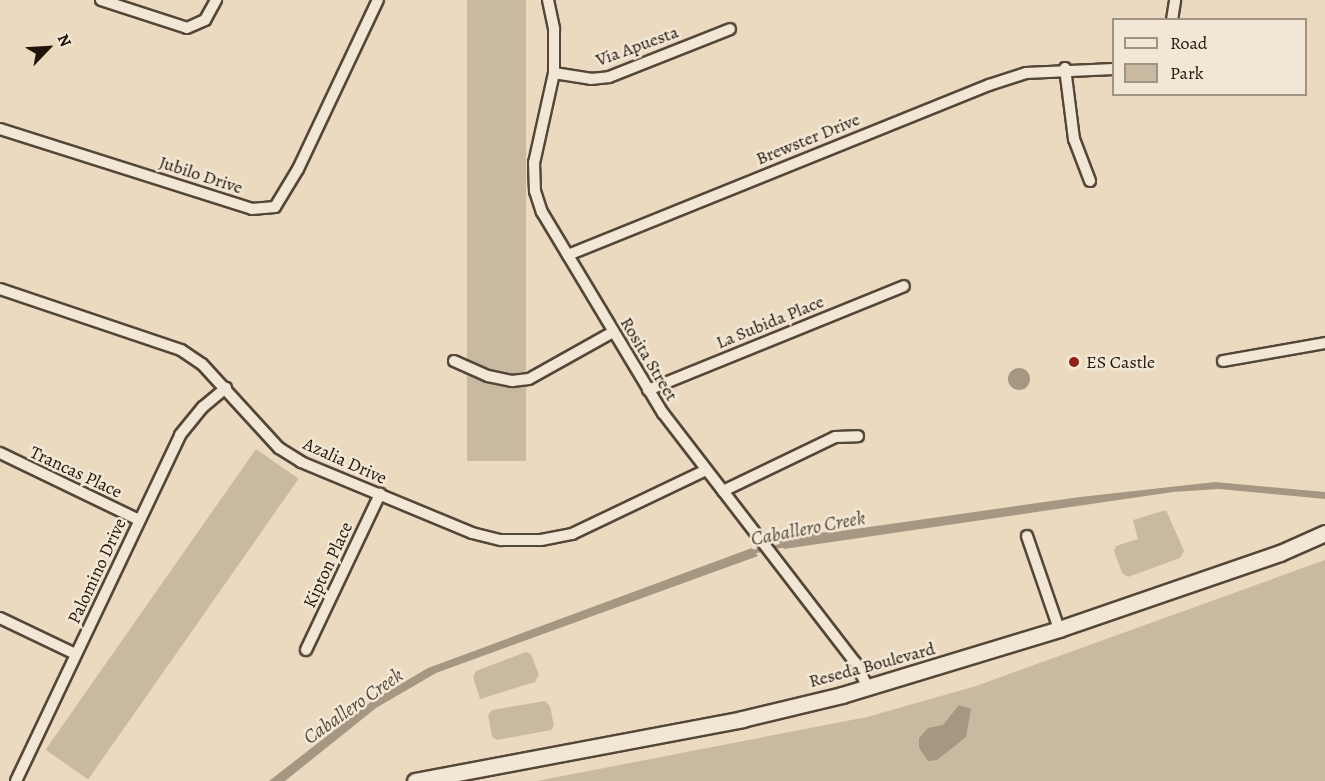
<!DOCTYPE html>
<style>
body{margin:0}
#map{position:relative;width:1325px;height:781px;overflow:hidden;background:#ebdabf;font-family:Alegreya,serif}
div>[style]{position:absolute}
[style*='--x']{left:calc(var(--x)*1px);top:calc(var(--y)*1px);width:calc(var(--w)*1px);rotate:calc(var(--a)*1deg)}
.green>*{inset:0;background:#c9b9a0;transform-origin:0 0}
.water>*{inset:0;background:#a69782}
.round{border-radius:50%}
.stream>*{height:4px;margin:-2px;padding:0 2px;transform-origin:2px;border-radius:2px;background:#a69782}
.roads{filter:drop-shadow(2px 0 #544638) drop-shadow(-2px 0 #544638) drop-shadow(0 2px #544638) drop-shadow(0 -2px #544638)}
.minor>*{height:10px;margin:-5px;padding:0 5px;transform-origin:5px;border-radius:5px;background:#f2e7d5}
.secondary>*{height:15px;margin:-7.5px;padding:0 7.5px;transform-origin:7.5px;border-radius:7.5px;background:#f2e7d5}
.dots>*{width:16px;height:16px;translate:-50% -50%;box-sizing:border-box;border:3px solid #f2e7d5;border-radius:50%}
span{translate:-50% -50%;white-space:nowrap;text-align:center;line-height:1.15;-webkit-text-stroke:5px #f2e7d5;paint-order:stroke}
.street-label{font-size:18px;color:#21150b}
.poi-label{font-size:18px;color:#21150b}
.left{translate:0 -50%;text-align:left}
.water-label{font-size:20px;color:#56493b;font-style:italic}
.legend{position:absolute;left:1112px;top:18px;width:195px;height:78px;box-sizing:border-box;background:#f2e7d5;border:2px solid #9e9384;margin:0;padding:8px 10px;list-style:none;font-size:18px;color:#21150b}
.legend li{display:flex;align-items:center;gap:12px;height:30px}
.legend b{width:30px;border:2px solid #9e9384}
.north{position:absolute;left:18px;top:18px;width:60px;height:60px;-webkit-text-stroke:4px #f2e7d5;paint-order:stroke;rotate:65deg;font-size:16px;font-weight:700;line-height:24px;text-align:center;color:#21150b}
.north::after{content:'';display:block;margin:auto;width:21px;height:27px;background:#21150b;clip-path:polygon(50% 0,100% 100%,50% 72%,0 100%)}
</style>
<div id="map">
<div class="green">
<i style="left:467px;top:0;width:59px;height:461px"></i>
<i style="left:256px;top:449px;width:52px;height:367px;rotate:35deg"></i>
<i style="clip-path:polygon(1166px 510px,1184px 551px,1180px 558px,1128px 577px,1122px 573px,1114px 551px,1116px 546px,1138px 539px,1133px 520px)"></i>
<i style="clip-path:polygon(1325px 560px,1325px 781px,537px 781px,867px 717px,976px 686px)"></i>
<i style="clip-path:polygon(526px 652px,531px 654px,539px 675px,535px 682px,480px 699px,473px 677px,476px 671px)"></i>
<i style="clip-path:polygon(545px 701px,550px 706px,554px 726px,551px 730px,497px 740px,492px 737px,488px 715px,492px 710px)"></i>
</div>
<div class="water">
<i class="round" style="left:1008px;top:368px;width:22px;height:22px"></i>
<i style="clip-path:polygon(1215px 482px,1325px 492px,1325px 499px,1219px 489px,1173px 492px,784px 549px,778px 541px,785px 539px,786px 534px,834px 532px,1080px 497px)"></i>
<i style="clip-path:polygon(752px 548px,758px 556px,436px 673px,376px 708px,285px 781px,269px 781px,372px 701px,428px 668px)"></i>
<i style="clip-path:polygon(959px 705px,971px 709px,966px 737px,937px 760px,928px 761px,919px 748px,919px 738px,928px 728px,943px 725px)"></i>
</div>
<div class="stream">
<i style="--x:752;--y:552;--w:35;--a:-12"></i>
</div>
<div class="roads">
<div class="minor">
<i style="--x:101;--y:0;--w:90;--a:18"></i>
<i style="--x:187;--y:28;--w:20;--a:-24"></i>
<i style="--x:205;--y:20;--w:23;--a:-61"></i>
<i style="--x:548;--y:0;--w:30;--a:78"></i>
<i style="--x:554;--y:29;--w:44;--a:90"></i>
<i style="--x:554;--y:73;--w:92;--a:102.5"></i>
<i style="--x:534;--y:163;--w:28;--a:88"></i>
<i style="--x:535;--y:191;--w:22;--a:72"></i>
<i style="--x:542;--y:212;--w:235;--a:59"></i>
<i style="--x:663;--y:413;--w:314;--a:52.4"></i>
<i style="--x:855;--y:662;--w:28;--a:63"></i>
<i style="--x:1172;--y:20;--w:20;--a:-81"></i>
<i style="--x:1065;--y:68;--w:72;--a:82.8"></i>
<i style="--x:1074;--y:139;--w:45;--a:69.1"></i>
<i style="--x:554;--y:73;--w:37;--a:9"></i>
<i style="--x:591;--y:79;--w:18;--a:-6"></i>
<i style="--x:609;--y:77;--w:130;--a:-21.6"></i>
<i style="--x:0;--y:129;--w:264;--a:17.6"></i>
<i style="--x:252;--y:209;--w:23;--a:-5"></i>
<i style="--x:275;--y:207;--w:44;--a:-58.8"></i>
<i style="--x:298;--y:169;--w:187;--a:-64.7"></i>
<i style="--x:568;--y:255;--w:454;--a:-22"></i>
<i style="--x:989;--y:85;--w:39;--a:-18"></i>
<i style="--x:1026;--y:73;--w:88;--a:-2.6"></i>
<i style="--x:0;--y:289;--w:191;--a:18.6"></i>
<i style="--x:181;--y:350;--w:25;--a:34"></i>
<i style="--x:202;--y:364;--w:114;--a:47.5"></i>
<i style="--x:279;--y:448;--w:26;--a:32"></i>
<i style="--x:301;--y:462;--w:185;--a:22.5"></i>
<i style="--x:472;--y:533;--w:30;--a:14"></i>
<i style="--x:501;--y:540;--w:40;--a:0"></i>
<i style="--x:541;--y:540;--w:32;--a:-11"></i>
<i style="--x:572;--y:534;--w:148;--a:-25.5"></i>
<i style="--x:454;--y:361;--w:37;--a:24"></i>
<i style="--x:488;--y:376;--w:25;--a:12"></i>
<i style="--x:512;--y:381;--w:17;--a:-7"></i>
<i style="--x:529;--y:379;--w:96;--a:-29.2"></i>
<i style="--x:1223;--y:361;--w:104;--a:-10"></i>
<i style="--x:648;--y:390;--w:276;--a:-22.1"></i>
<i style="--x:0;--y:453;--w:154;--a:25.7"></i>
<i style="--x:723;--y:491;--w:124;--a:-25.7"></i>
<i style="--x:835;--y:437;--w:23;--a:-2"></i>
<i style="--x:1027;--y:536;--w:98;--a:71"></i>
<i style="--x:0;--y:618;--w:83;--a:25.6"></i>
<i style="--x:306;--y:650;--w:173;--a:-64.6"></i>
<i style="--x:16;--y:781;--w:383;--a:-64.6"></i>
<i style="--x:180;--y:435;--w:36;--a:-51"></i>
<i style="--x:203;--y:407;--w:30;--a:-40"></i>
</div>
<div class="secondary">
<i style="--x:415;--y:781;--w:333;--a:-10.7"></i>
<i style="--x:742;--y:719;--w:103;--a:-13.5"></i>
<i style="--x:842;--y:695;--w:227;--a:-16.9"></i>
<i style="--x:1059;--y:629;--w:234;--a:-19"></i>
<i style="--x:1280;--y:553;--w:49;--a:-24"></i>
</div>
</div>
<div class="dots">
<i style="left:1074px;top:362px;background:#8f2418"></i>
</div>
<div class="street-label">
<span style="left:637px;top:46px;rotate:-20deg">Via Apuesta</span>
<span style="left:808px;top:139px;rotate:-22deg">Brewster Drive</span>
<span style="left:201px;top:175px;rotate:18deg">Jubilo Drive</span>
<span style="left:770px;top:322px;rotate:-22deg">La Subida Place</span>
<span style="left:649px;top:359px;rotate:59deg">Rosita Street</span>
<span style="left:345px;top:461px;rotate:24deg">Azalia Drive</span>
<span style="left:76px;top:472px;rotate:25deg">Trancas Place</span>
<span style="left:328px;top:565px;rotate:-65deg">Kipton Place</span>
<span style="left:97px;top:571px;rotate:-65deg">Palomino Drive</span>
<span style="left:872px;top:665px;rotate:-15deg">Reseda Boulevard</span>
</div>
<div class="poi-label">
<span class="left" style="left:1086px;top:362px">ES Castle</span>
</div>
<div class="water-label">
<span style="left:808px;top:528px;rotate:-11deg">Caballero Creek</span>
<span style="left:353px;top:706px;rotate:-35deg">Caballero Creek</span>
</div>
<ul class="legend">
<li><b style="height:8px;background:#f2e7d5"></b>Road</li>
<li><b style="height:16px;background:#c9b9a0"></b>Park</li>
</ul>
<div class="north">N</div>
</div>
